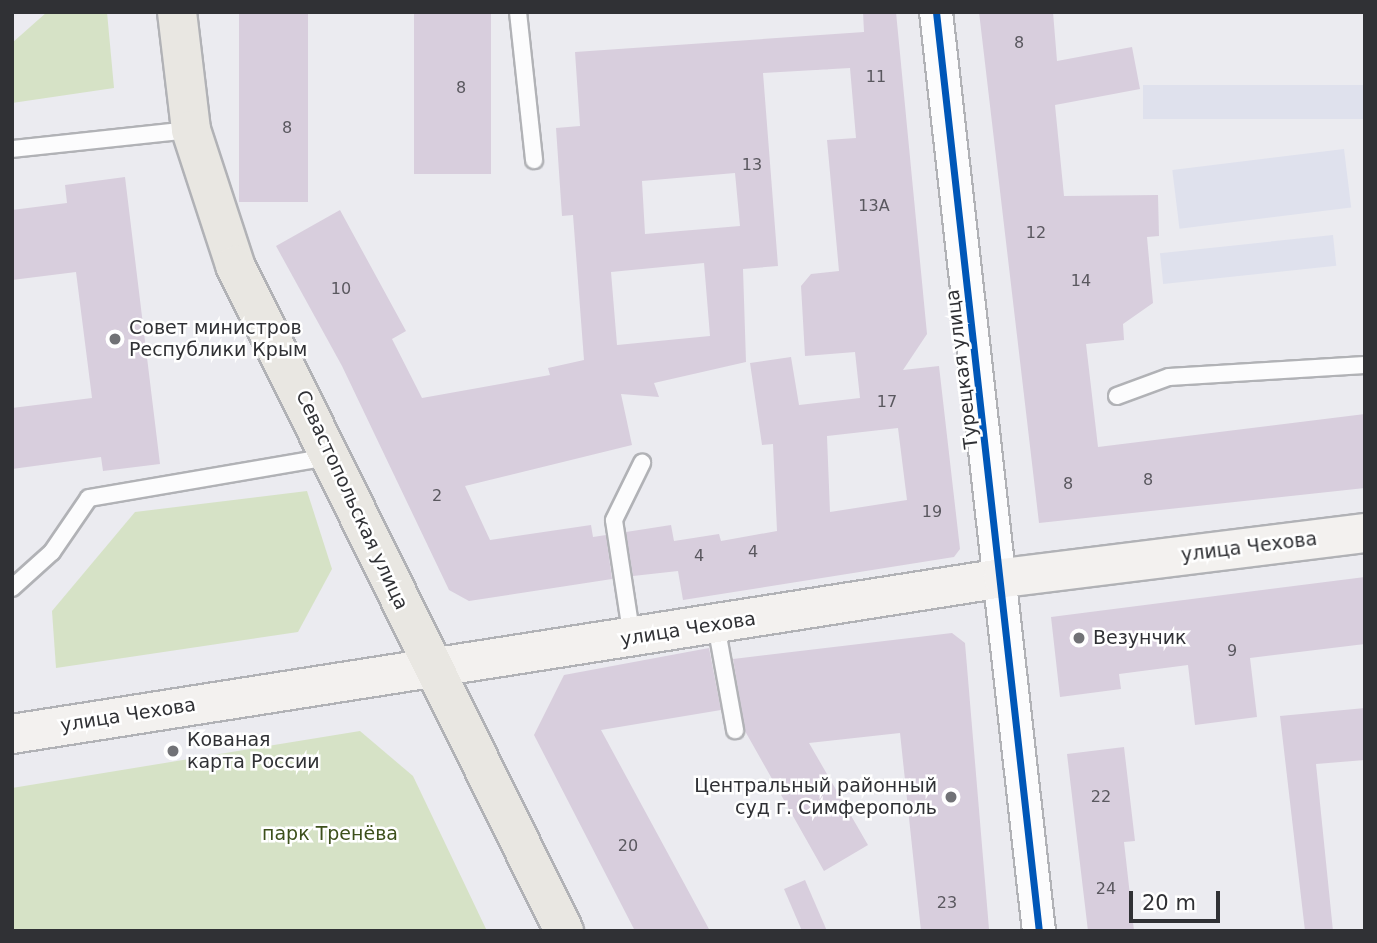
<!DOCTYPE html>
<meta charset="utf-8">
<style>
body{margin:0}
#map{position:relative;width:1377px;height:943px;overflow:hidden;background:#ebebf0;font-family:"DejaVu Sans",sans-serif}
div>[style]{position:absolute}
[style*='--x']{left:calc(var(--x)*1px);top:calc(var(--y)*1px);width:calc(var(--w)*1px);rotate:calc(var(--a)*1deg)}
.built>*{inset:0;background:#dfe1ed;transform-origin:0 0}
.green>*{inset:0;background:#d6e2c6}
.building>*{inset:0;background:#d8cedd;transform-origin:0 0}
.roads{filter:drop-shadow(2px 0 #b1b2b6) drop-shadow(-2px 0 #b1b2b6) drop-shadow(0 2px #b1b2b6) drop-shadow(0 -2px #b1b2b6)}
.lane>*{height:16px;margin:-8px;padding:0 8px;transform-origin:8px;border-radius:8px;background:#fcfcfd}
.street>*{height:32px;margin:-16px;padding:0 16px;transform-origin:16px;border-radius:16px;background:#fcfcfd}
.secondary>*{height:38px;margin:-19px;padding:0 19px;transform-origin:19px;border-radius:19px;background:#f3f1ef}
.primary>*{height:38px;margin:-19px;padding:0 19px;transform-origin:19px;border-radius:19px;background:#e9e7e2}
.cycleway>*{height:7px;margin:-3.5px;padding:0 3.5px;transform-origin:3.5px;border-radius:3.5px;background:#0057b8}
.dots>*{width:19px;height:19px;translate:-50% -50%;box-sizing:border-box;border:4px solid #fff;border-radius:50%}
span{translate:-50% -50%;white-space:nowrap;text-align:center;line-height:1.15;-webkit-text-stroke:5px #fff;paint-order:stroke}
.number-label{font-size:16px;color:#5a585f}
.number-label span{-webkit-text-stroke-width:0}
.poi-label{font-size:19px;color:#303135}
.left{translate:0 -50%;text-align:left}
.right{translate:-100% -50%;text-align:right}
.street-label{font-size:19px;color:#303135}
.park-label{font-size:19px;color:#3d501b}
.frame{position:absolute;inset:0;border:14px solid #303135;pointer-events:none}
.scale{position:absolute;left:1129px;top:891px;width:91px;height:32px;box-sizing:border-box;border:4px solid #303135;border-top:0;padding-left:9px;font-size:21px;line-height:24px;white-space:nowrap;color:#303135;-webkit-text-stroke:5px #fff;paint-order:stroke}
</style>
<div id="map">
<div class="built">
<i style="left:1365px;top:85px;width:34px;height:222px;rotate:90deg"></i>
<i style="left:1344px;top:149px;width:59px;height:173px;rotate:83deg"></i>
<i style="left:1333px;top:235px;width:31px;height:174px;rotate:84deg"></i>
</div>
<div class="green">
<i style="clip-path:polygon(47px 12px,107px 12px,114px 88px,12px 103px,12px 43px)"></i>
<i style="clip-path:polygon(307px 491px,332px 569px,298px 632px,56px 668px,52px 611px,135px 512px)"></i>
<i style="clip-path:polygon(360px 731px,413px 776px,487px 931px,12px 931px,12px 788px)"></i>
</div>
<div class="building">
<i style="left:239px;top:12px;width:69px;height:190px"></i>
<i style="left:414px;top:12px;width:77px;height:162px"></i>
<i style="clip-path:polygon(evenodd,863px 12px,896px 12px,927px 334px,903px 370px,939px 366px,960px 549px,954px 557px,683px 600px,678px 571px,633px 576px,626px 532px,671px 525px,674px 541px,719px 534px,721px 541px,777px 531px,773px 444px,762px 445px,750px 363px,791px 357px,799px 405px,860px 398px,855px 352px,805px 356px,801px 286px,811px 274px,839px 271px,827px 140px,856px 138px,850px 68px,763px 73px,778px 266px,743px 269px,746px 362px,654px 383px,659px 397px,621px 394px,632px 445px,465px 486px,490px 540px,591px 525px,593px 537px,606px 535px,612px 579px,469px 601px,449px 590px,342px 366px,276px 246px,340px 210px,406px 331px,392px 339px,422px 398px,550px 375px,548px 368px,584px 360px,573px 215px,562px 216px,556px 128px,580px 126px,575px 52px,864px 32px,863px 12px,735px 173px,740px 226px,645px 234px,642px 181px,735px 173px,863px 12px,704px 263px,710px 336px,617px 345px,611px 272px,704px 263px,863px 12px,898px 428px,907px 500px,830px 512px,827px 436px,898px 428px)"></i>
<i style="clip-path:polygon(979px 12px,1053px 12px,1057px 61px,1132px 47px,1140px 89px,1055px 105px,1064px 196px,1158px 195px,1159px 236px,1147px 237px,1153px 303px,1123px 324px,1124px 340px,1086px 344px,1098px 447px,1365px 414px,1365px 488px,1039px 523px)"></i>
<i style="clip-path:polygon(125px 177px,160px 464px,103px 471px,101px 457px,12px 469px,12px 408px,92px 398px,76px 272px,12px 280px,12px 210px,67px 203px,65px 185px)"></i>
<i style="clip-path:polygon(1365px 577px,1365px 644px,1250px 658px,1257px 717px,1195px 725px,1188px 665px,1119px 674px,1121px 689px,1060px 697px,1051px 617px)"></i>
<i style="clip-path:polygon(952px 633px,965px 643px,989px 929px,921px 931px,900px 733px,809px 743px,868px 845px,824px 871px,745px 731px,733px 659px)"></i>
<i style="clip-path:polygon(709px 648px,721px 710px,601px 730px,710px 931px,635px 931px,534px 735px,564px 675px)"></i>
<i style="clip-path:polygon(1365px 708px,1365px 760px,1316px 764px,1333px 931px,1305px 931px,1280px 716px)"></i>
<i style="clip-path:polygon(1124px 747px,1135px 841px,1124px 842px,1134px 931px,1088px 931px,1067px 754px)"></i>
<i style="clip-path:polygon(805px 880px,827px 931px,802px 931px,784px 889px)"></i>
</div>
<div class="roads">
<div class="lane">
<i style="--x:518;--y:12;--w:149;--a:83.8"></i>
<i style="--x:12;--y:149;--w:180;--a:-6.1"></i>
<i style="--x:1117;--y:396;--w:55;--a:-20.1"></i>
<i style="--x:1169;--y:377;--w:196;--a:-3.5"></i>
<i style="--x:12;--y:588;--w:54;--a:-42"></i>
<i style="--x:52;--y:552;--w:65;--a:-55.6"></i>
<i style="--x:89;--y:498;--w:243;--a:-9.7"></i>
<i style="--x:716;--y:625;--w:107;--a:79.7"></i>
<i style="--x:632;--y:638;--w:119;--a:-98.7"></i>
<i style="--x:614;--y:520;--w:64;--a:-63.8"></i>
</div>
<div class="street">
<i style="--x:936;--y:12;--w:925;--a:83.61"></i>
</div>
<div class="secondary">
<i style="--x:12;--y:734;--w:1003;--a:-8.95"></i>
<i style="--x:1003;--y:578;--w:365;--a:-7.1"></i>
</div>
<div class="primary">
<i style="--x:177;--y:12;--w:119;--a:83.2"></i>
<i style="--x:191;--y:130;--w:142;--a:71.9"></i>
<i style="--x:235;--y:265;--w:743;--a:63.71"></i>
</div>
</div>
<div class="cycleway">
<i style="--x:936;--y:12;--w:925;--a:83.61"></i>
</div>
<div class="dots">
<i style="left:115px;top:339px;background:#717276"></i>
<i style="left:1079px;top:638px;background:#717276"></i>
<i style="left:173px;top:751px;background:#717276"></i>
<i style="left:951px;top:797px;background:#717276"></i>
</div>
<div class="number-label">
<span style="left:1019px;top:43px">8</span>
<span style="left:876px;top:77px">11</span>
<span style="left:461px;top:88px">8</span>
<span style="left:287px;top:128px">8</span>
<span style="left:752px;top:165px">13</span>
<span style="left:874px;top:206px">13А</span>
<span style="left:1036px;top:233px">12</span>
<span style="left:1081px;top:281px">14</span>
<span style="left:341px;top:289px">10</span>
<span style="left:887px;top:402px">17</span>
<span style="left:1148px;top:480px">8</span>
<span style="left:1068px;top:484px">8</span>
<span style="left:437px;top:496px">2</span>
<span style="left:932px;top:512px">19</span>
<span style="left:753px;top:552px">4</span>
<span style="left:699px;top:556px">4</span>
<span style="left:1232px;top:651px">9</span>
<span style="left:1101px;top:797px">22</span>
<span style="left:628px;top:846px">20</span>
<span style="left:1106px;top:889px">24</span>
<span style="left:947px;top:903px">23</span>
</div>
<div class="poi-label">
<span class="left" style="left:129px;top:339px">Совет министров<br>Республики Крым</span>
<span class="left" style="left:1093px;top:638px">Везунчик</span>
<span class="left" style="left:187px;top:751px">Кованая<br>карта России</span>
<span class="right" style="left:937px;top:797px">Центральный районный<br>суд г. Симферополь</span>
</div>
<div class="street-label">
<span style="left:962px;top:369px;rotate:-97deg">Турецкая улица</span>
<span style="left:352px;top:500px;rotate:65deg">Севастопольская улица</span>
<span style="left:1249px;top:547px;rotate:-7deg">улица Чехова</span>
<span style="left:688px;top:629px;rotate:-9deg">улица Чехова</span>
<span style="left:128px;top:715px;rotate:-9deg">улица Чехова</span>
</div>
<div class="park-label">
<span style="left:330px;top:834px">парк Тренёва</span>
</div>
<div class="frame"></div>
<div class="scale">20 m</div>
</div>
